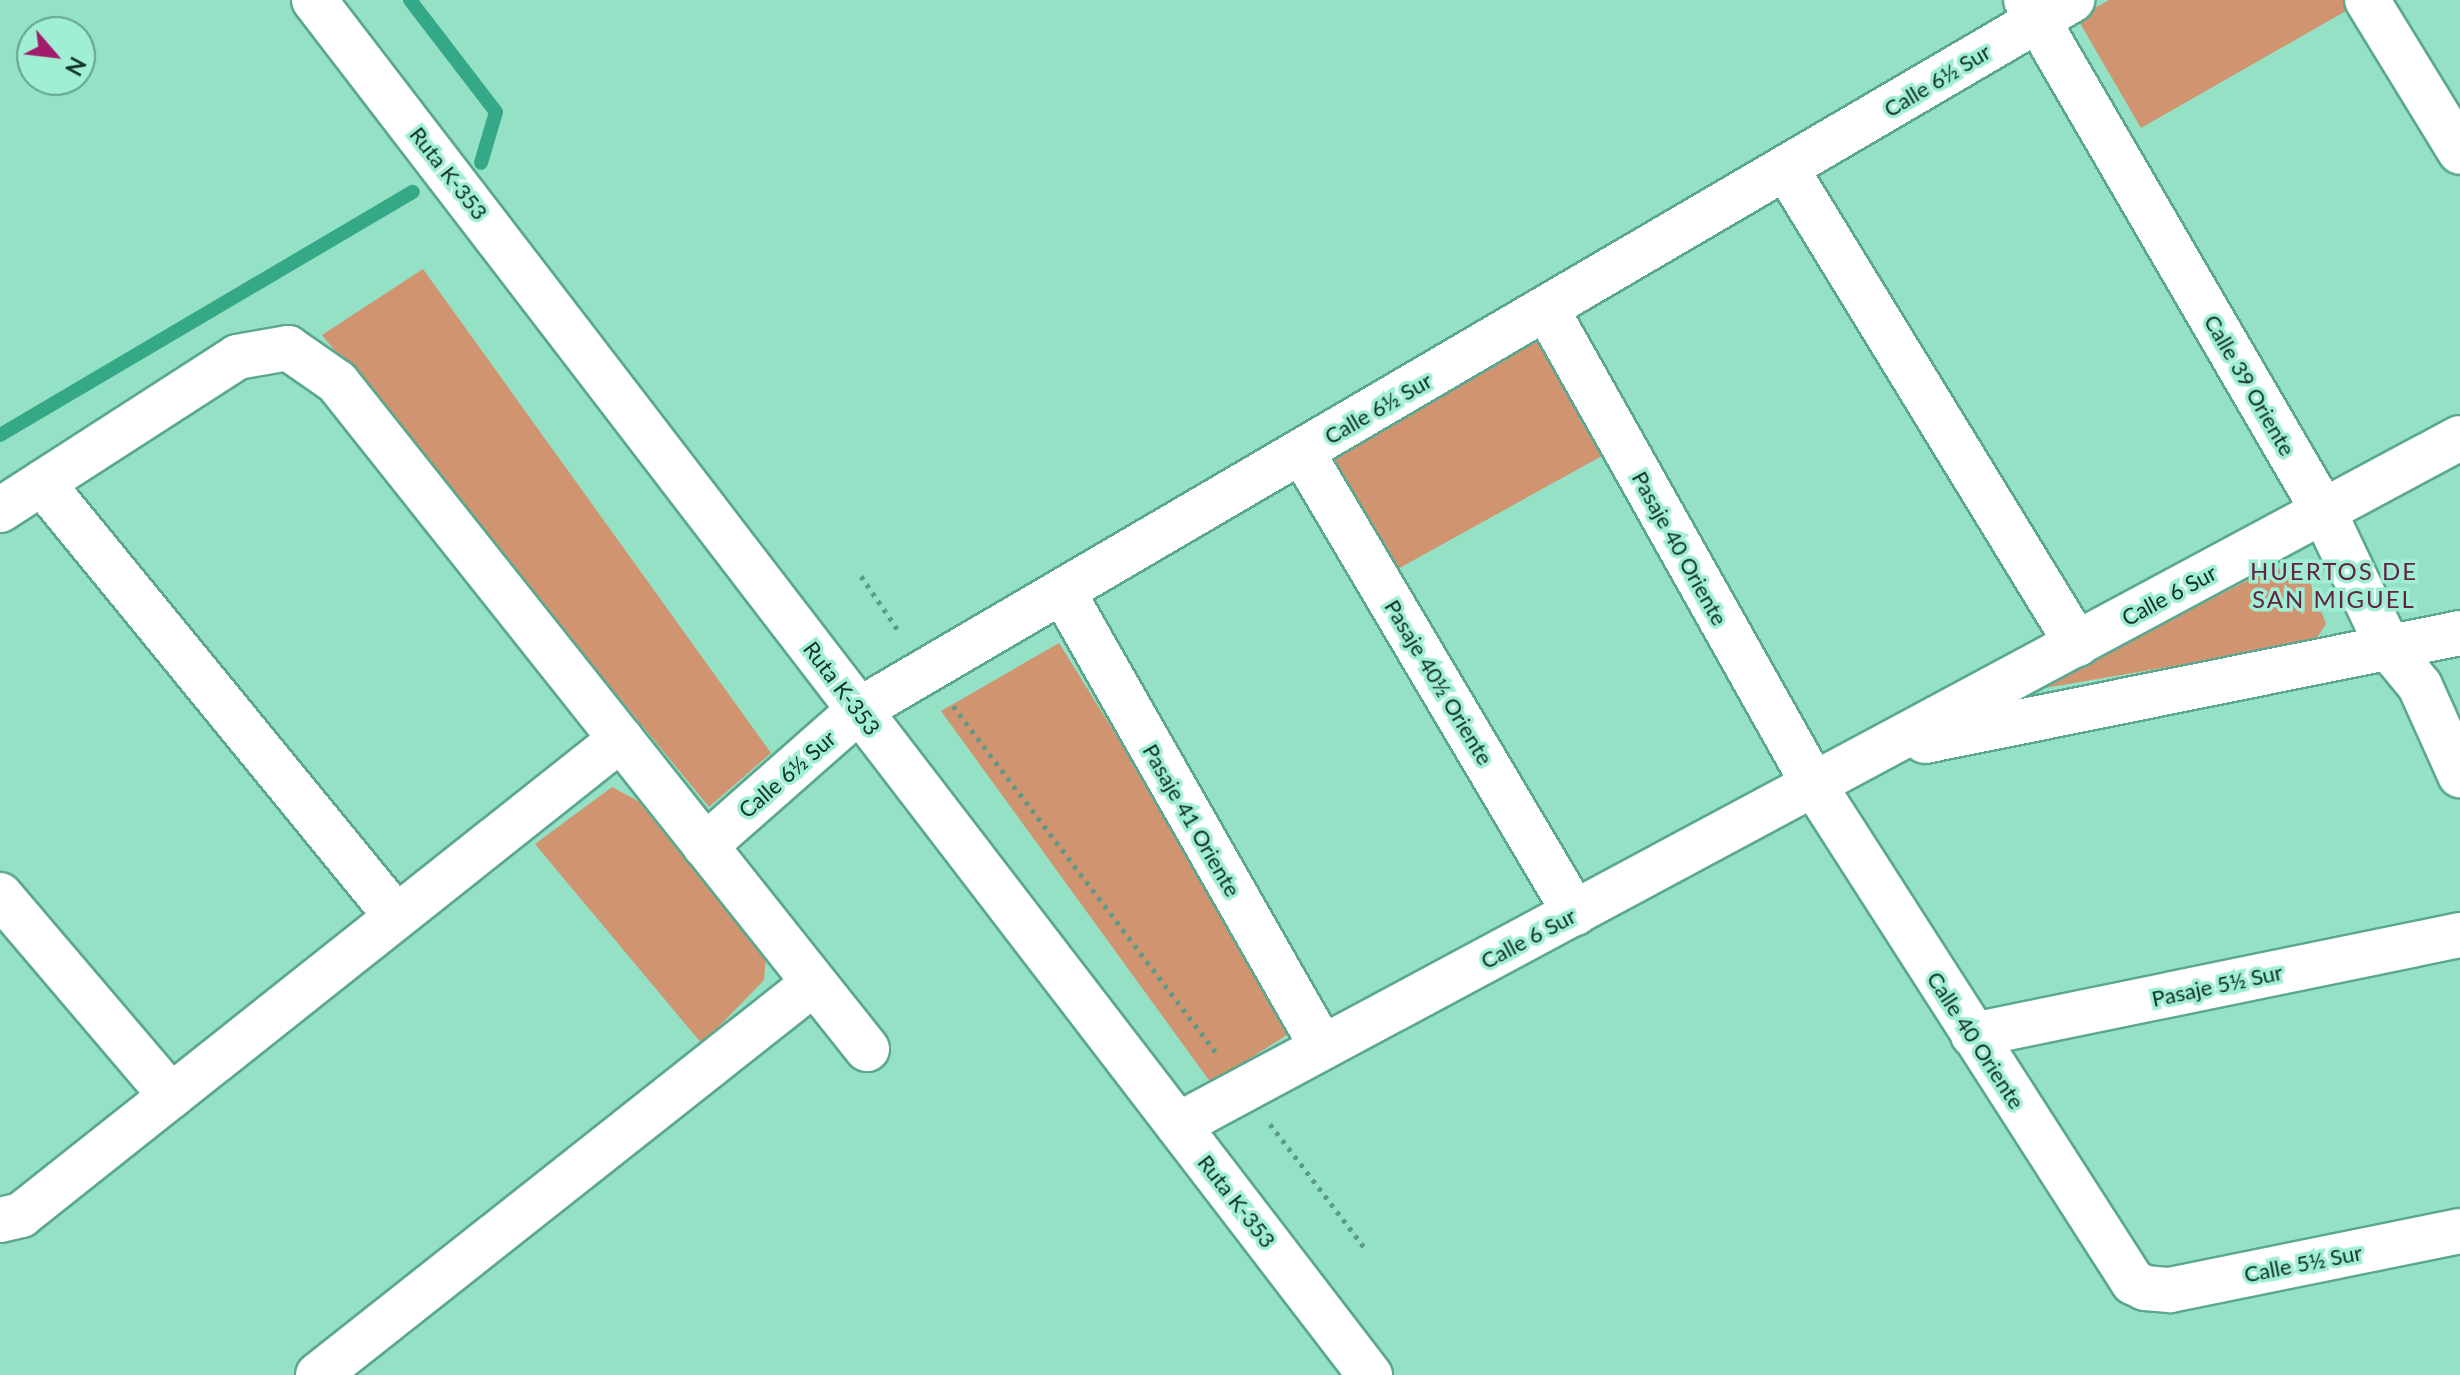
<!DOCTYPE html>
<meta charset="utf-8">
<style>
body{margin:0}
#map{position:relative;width:2460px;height:1375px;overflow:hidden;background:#94e1c6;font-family:Lato,sans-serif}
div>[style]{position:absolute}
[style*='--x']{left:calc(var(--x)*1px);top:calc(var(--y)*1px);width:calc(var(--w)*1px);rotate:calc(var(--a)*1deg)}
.green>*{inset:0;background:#d19471;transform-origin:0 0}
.stream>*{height:14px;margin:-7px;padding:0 7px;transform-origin:7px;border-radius:7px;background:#35a887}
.path>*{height:5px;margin-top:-2.5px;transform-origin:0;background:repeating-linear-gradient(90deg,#5f9a86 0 4px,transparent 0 10px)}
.roads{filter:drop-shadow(2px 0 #5ba88f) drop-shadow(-2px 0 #5ba88f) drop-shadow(0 2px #5ba88f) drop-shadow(0 -2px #5ba88f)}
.minor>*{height:44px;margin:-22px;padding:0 22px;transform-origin:22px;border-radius:22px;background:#fff}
.tertiary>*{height:44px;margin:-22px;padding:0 22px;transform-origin:22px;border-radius:22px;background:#fff}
span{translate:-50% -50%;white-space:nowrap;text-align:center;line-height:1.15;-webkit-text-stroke:7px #a0eed3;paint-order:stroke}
.street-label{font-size:22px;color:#103127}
.neighbourhood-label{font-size:24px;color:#632345;letter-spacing:2px}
.north{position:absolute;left:16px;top:16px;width:80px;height:80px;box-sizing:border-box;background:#a0eed3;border:2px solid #66a28e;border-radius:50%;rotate:118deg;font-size:22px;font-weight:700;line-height:32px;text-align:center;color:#103127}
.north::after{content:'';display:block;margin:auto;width:28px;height:36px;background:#a11d6b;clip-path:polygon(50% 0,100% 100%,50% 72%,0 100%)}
</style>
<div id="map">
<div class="green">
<i style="clip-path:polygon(2109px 0,2349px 0,2353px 7px,2141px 128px,2077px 18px)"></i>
<i style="clip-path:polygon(423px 269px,771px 753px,709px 807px,322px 335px)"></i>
<i style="left:1538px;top:329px;width:142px;height:253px;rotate:61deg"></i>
<i style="clip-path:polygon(2272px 568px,2306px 571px,2326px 624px,2314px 642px,2033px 690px)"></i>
<i style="clip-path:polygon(1059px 643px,1298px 1028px,1211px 1083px,941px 711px)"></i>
<i style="clip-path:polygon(612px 787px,638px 801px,766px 956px,764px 980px,702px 1044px,535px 844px)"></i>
</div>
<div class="stream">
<i style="--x:410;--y:0;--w:141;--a:52.5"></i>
<i style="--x:496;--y:112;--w:53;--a:106.4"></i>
<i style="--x:0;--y:435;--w:479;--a:-30.5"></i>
</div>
<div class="path">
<i style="--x:861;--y:576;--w:69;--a:55.6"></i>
<i style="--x:953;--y:706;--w:438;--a:52.8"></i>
<i style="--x:1270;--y:1124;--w:155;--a:52.6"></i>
</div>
<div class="roads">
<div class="minor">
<i style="--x:2026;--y:0;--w:592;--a:59.8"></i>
<i style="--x:2324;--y:512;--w:149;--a:64.6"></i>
<i style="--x:2388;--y:647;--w:50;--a:50.6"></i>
<i style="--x:2420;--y:686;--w:98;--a:65.8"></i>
<i style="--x:2367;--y:0;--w:178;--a:58.5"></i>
<i style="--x:1787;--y:170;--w:556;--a:58.54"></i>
<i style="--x:1547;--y:310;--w:545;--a:60.66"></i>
<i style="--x:1814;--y:785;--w:591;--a:57.31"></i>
<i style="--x:2133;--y:1282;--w:13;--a:27"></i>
<i style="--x:2145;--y:1288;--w:25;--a:5"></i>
<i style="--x:2170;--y:1290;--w:296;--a:-11.5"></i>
<i style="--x:1302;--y:452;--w:536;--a:59.37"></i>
<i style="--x:42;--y:483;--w:559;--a:50.73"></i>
<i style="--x:0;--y:510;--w:282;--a:-32.8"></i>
<i style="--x:237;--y:357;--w:52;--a:-10"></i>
<i style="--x:288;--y:348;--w:60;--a:34.8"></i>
<i style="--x:337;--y:382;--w:852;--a:51.53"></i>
<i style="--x:1063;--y:592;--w:524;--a:60.35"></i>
<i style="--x:1925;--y:741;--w:546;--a:-11.41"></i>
<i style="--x:705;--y:846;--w:205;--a:-41.4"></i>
<i style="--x:859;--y:710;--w:1406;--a:-30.34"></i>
<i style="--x:0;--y:895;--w:264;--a:49.6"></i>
<i style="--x:1973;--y:1035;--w:497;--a:-11.6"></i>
<i style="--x:1178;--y:1125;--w:1454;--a:-28.19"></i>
<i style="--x:0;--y:1220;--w:22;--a:-13"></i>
<i style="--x:21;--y:1215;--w:766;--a:-38.43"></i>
<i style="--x:318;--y:1375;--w:632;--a:-38.32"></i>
</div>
<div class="tertiary">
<i style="--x:314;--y:0;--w:1734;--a:52.48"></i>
</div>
</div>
<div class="street-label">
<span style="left:1937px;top:80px;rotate:-31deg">Calle 6½ Sur</span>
<span style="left:449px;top:173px;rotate:52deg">Ruta K-353</span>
<span style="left:2250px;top:385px;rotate:60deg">Calle 39 Oriente</span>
<span style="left:1378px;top:408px;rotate:-30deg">Calle 6½ Sur</span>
<span style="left:1680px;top:548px;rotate:61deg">Pasaje 40 Oriente</span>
<span style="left:2169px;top:595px;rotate:-28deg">Calle 6 Sur</span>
<span style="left:1439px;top:682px;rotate:59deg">Pasaje 40½ Oriente</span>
<span style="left:842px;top:688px;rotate:53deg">Ruta K-353</span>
<span style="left:787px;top:774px;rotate:-41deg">Calle 6½ Sur</span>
<span style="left:1192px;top:820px;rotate:60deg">Pasaje 41 Oriente</span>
<span style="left:1528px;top:938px;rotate:-28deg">Calle 6 Sur</span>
<span style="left:2217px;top:985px;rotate:-12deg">Pasaje 5½ Sur</span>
<span style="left:1976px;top:1040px;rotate:57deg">Calle 40 Oriente</span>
<span style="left:1237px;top:1201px;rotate:52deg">Ruta K-353</span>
<span style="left:2303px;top:1263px;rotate:-11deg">Calle 5½ Sur</span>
</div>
<div class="neighbourhood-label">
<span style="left:2334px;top:585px">HUERTOS DE<br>SAN MIGUEL</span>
</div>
<div class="north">N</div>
</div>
